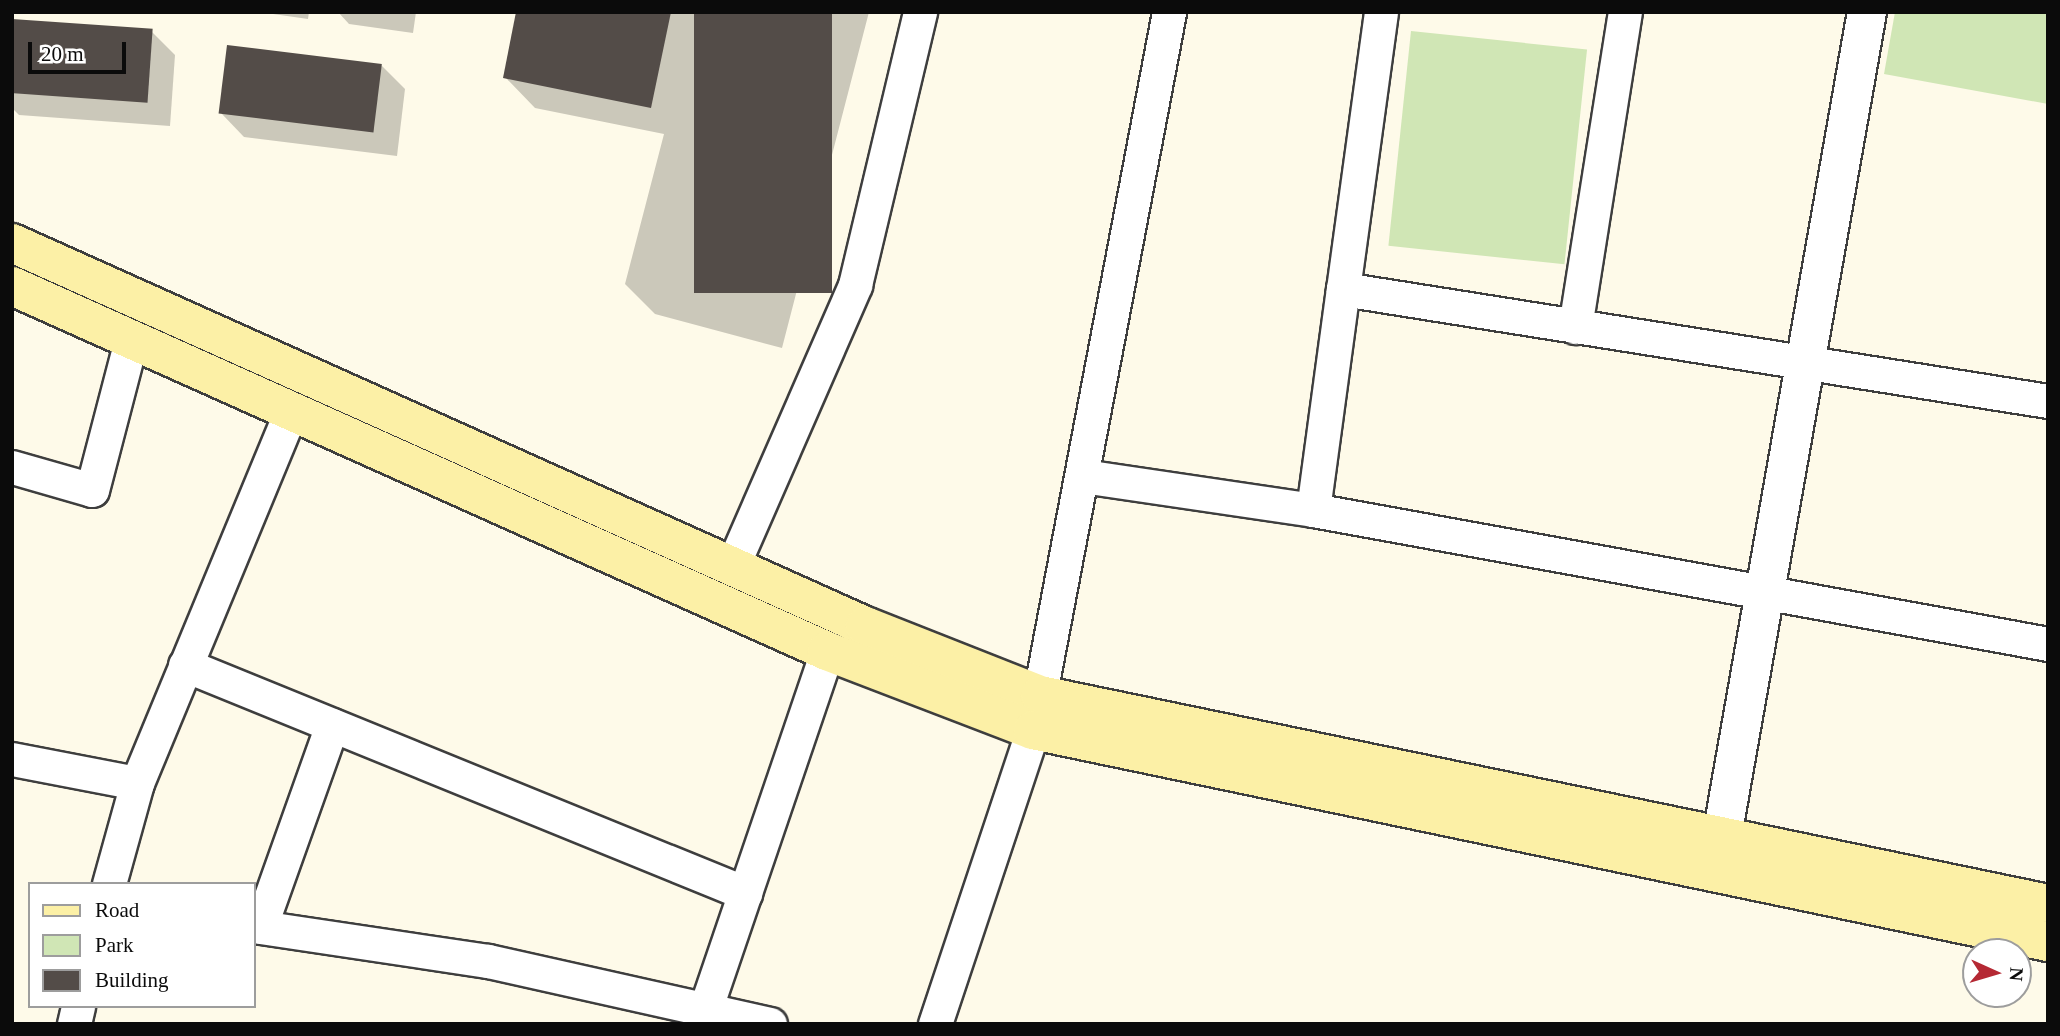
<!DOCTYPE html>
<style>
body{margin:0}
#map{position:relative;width:2060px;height:1036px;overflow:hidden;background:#fefae9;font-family:Georgia,serif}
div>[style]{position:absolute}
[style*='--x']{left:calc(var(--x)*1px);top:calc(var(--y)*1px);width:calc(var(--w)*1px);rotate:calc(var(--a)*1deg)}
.green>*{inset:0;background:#d0e6b5;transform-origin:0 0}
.shadow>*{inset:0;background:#0003}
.building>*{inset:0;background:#534c48;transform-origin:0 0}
.roads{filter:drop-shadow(2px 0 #3e3e3e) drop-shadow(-2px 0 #3e3e3e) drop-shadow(0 2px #3e3e3e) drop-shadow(0 -2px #3e3e3e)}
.minor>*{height:33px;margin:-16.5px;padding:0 16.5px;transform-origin:16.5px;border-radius:16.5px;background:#fff}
.tertiary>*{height:38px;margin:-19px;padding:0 19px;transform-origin:19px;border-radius:19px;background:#fff}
.secondary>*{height:38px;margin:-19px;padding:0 19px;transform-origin:19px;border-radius:19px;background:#fcf0a6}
span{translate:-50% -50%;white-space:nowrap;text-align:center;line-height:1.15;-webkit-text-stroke:7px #fff;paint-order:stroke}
.frame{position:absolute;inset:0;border:14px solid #0b0b0b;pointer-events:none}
.legend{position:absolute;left:28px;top:882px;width:228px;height:126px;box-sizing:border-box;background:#fff;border:2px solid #9d9d9d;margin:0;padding:9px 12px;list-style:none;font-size:21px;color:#0b0b0b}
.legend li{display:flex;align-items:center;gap:14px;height:35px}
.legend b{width:35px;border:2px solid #9d9d9d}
.north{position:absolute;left:1962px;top:938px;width:70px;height:70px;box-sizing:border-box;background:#fff;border:2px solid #9d9d9d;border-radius:50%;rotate:94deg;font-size:19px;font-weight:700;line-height:28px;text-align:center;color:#0b0b0b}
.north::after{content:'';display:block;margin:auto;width:24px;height:32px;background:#b52934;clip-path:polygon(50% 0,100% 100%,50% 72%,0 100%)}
.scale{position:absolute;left:28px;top:42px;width:98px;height:32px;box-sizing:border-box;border:4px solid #0b0b0b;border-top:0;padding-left:9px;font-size:21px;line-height:24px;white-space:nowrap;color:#0b0b0b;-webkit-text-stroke:5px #fff;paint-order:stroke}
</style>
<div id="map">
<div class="green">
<i style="clip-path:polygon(1895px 12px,2048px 12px,2048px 104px,1884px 74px)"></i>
<i style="left:1411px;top:31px;width:177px;height:216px;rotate:6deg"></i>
</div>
<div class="shadow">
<i style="clip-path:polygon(259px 12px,309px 12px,308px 19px)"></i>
<i style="clip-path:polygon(338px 12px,416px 12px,413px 33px,349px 24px)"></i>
<i style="clip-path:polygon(518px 12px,869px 12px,782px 348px,655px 314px,625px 284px,664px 134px,535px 108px,505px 77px)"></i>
<i style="clip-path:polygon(12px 21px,152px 32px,175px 55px,170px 126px,19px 115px,12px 108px)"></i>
<i style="clip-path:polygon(381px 65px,405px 89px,397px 156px,244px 137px,221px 113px)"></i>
</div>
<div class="building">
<i style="clip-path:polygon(516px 12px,671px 12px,651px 108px,503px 78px)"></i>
<i style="left:694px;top:12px;width:138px;height:281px"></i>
<i style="left:12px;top:19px;width:141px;height:74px;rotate:4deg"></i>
<i style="left:227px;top:45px;width:156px;height:69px;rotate:7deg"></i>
</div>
<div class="roads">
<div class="minor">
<i style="--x:1381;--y:12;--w:280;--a:97.8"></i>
<i style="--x:1343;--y:289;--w:714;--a:9.03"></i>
<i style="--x:1575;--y:327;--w:319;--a:-81"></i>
<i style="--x:12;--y:467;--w:83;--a:16"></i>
<i style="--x:92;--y:490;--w:155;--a:-75.4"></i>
<i style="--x:1083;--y:476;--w:232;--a:8.4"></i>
<i style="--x:1313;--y:510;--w:747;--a:10.33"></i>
<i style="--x:1313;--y:510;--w:223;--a:-82.3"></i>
<i style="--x:732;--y:567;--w:308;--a:-66.4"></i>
<i style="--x:855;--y:285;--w:281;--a:-76.6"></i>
<i style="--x:185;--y:665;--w:605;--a:22.15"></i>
<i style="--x:332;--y:725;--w:214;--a:109.6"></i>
<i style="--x:260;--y:927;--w:231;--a:8.5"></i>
<i style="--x:488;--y:961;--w:289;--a:12.6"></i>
<i style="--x:12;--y:759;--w:127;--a:10.9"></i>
<i style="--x:137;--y:783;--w:400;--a:-67.5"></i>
<i style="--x:109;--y:884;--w:105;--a:-74.5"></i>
<i style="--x:705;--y:1010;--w:379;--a:-71.2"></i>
<i style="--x:74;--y:1024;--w:18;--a:-77"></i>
<i style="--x:935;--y:1024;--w:310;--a:-71.6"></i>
<i style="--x:1033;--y:730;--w:731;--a:-79.27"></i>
</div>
<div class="tertiary">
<i style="--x:1716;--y:870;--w:871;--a:-80.02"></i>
</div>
<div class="secondary">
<i style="--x:12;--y:243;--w:935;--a:24.18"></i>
<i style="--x:865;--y:626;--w:188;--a:21.5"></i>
<i style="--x:1040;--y:695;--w:1029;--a:11.71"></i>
<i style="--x:12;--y:286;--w:893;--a:24.13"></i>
<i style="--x:827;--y:651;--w:221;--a:21"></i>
<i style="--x:1033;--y:730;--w:1037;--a:11.8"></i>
</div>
</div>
<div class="frame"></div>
<ul class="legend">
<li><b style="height:9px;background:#fcf0a6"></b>Road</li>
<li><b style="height:19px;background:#d0e6b5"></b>Park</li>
<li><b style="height:19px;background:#534c48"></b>Building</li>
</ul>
<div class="north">N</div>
<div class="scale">20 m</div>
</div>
